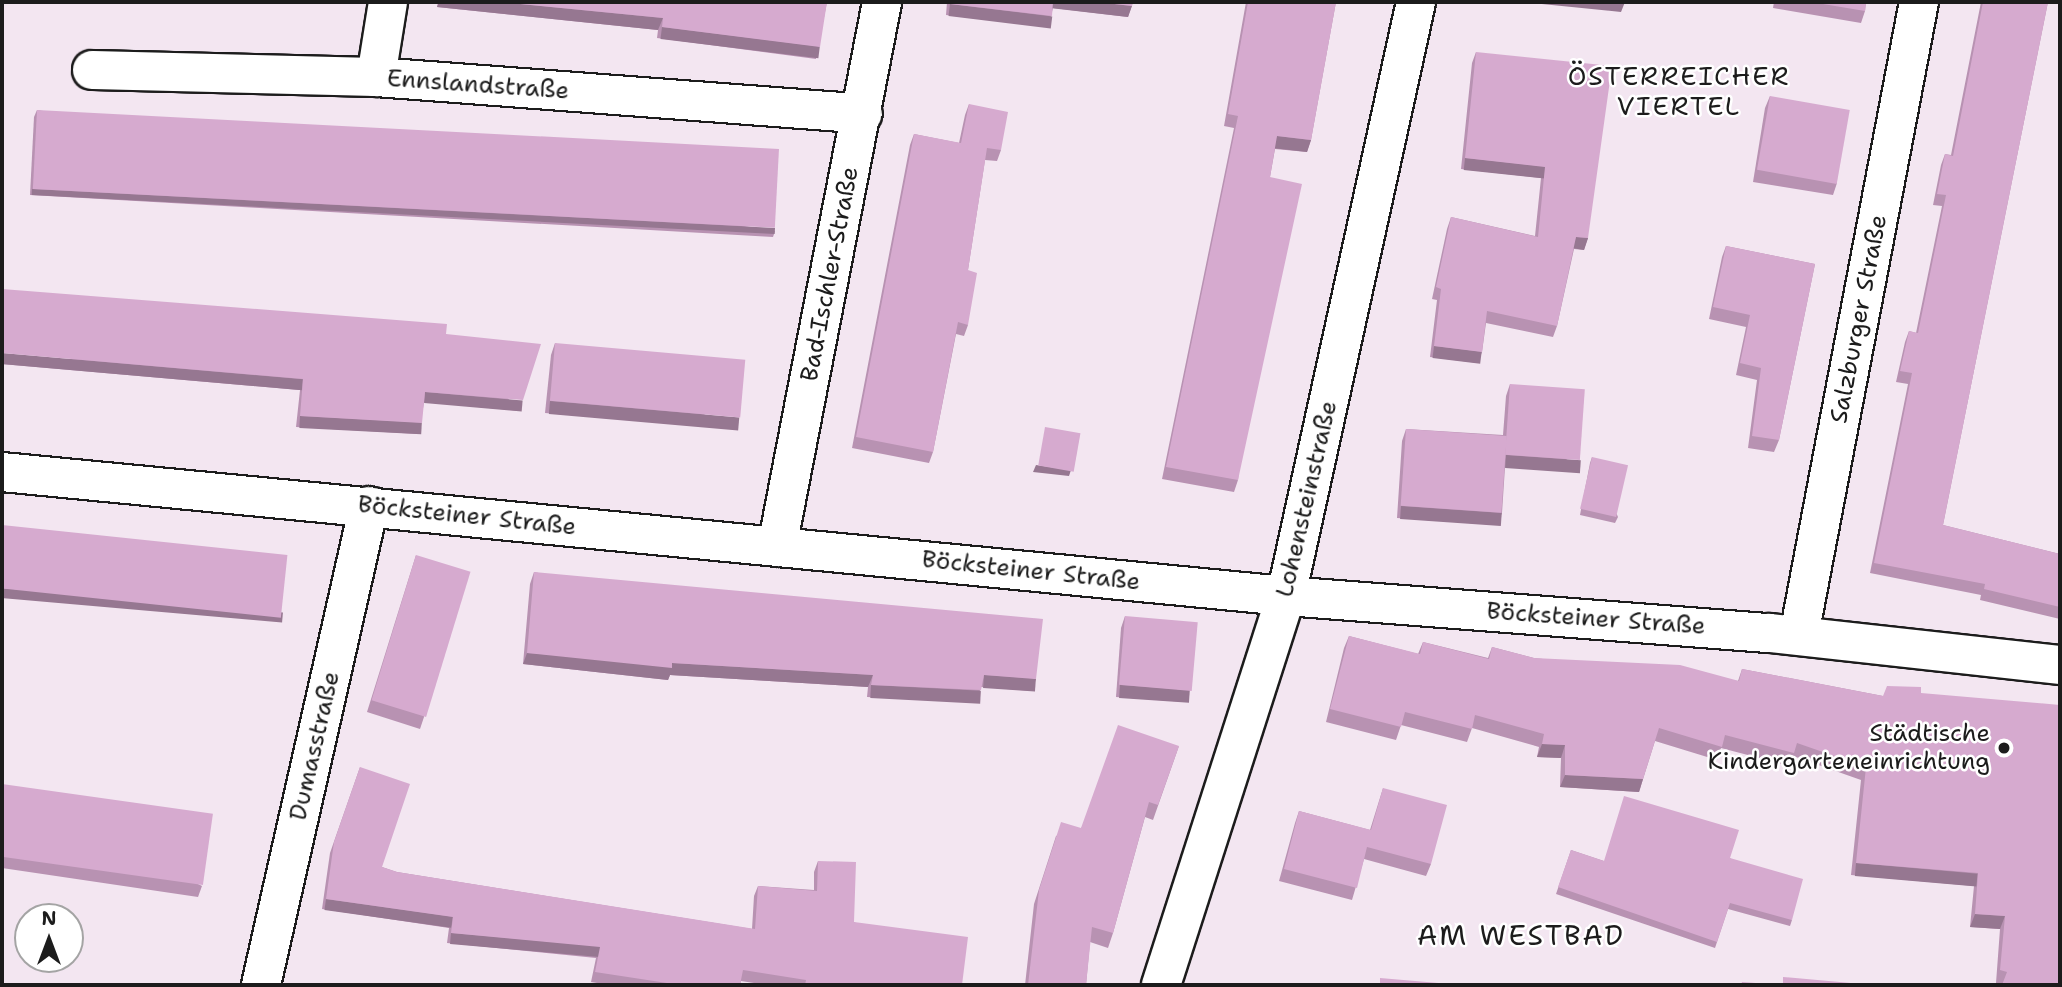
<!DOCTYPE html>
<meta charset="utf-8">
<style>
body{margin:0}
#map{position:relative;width:2062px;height:987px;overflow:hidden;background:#f3e6f1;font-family:"Shantell Sans",sans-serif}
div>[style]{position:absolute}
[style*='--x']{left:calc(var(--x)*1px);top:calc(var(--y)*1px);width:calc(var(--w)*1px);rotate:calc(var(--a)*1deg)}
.roads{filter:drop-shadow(2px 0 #1c1c1c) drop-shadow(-2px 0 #1c1c1c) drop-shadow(0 2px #1c1c1c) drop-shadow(0 -2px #1c1c1c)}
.minor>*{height:38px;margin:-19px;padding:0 19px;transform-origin:19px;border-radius:19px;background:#fff}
.wall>*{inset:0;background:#b892b2}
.shaded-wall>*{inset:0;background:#967791;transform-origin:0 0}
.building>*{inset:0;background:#d6aacf;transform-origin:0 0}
.dots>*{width:19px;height:19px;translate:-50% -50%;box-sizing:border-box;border:4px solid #fff;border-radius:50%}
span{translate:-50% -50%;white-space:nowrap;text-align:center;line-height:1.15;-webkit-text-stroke:5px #fff;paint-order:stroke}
.street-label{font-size:24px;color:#1c1c1c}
.poi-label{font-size:24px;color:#1c1c1c}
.right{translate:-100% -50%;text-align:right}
.neighbourhood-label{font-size:26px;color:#1c1c1c;letter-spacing:2px}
.quarter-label{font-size:28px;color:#1c1c1c;letter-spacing:2px}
.frame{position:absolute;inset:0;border:4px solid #1c1c1c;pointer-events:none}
.north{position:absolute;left:14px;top:903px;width:70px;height:70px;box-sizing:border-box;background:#fff;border:2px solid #a4a4a4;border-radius:50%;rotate:0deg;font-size:19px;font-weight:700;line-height:28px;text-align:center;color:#1c1c1c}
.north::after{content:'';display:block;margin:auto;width:24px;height:32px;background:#1c1c1c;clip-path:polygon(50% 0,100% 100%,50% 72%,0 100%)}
</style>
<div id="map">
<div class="roads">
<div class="minor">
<i style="--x:92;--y:70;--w:284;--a:1.4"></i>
<i style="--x:376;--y:77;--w:488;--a:4.3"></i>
<i style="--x:376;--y:77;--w:76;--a:-80.9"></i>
<i style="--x:2;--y:472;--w:1290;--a:5.52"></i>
<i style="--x:1286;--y:596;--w:485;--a:4.4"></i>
<i style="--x:1770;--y:633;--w:292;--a:6.3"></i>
<i style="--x:777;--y:547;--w:555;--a:-79.09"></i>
<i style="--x:1799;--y:635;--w:644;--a:-79.27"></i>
<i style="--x:261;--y:985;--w:491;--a:-77.3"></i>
<i style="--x:1161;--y:985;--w:409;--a:-72.2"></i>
<i style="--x:1286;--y:596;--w:608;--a:-77.66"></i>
</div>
</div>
<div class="wall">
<i style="clip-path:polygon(438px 2px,827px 2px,816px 59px,657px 38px,658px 30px,437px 7px)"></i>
<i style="clip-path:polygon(947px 2px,1133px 2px,1128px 17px,1053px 8px,1048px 27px,946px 15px)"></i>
<i style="clip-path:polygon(1246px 2px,1336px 2px,1311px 140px,1307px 152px,1275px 149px,1270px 177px,1238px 480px,1234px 492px,1162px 479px,1234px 128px,1224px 126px)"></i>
<i style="clip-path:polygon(1774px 2px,1866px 2px,1865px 11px,1861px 23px,1773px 8px)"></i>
<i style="clip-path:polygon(1981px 2px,2048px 2px,1943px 525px,2060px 554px,2060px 619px,1980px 600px,1981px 595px,1870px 573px,1908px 384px,1896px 382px,1905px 342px,1909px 331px,1916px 333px,1942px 206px,1933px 205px,1941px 165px,1945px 154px,1951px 155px)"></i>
<i style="clip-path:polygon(1476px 52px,1588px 238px,1584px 250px,1574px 249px,1557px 326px,1553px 337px,1486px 323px,1482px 352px,1478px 363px,1430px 357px,1437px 300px,1432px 299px,1447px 229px,1451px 217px,1535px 236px,1541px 178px,1461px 169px,1472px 63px)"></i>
<i style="clip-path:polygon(1770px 96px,1837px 183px,1833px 195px,1753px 182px,1765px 108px)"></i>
<i style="clip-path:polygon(969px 104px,1001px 150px,997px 161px,985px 160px,968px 270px,968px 325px,964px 336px,956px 334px,933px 452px,929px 463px,852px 448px,910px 145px,914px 134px,959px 143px,965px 115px)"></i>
<i style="clip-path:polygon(37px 110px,775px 231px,773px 237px,30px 195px,34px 117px)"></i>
<i style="clip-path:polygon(1726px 246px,1815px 264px,1779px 440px,1774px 452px,1748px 448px,1757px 380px,1736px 375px,1746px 327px,1709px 319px,1722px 257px)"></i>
<i style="clip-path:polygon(446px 334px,520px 411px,424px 402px,419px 434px,296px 427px,300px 390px,2px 364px)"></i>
<i style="clip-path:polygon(555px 343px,735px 429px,545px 413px,551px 355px)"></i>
<i style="clip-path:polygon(1510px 384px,1576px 472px,1505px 467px,1502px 513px,1497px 525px,1397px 518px,1402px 441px,1406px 429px,1503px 435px,1506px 396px)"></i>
<i style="clip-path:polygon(1592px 457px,1618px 517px,1615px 523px,1580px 515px,1590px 463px)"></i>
<i style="clip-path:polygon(416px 555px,424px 717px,420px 729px,367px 712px)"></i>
<i style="clip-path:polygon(534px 572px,1036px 679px,1032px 691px,981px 687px,976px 702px,867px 697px,868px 687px,670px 675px,668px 680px,523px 664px,530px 584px)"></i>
<i style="clip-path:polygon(1125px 616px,1186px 702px,1116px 697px,1121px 628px)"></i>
<i style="clip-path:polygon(1349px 636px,1418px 654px,1423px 642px,1488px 658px,1492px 647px,1534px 658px,1738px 681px,1742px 669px,1883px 696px,1921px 693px,2060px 985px,2002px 985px,1996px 983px,2000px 929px,1970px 927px,1974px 886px,1851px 875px,1861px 780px,1793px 756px,1790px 766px,1721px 748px,1717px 760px,1655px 741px,1639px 792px,1560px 787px,1561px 758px,1537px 757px,1539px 747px,1472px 728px,1467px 742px,1401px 725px,1396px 740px,1326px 722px,1344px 648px)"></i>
<i style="clip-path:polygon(1179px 746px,1153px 820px,1145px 817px,1113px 933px,1108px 948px,1090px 942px,1086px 985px,1025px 985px,1034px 904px,1056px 836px,1081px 828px)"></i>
<i style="clip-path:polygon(360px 767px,382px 867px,397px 872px,752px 929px,754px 896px,758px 886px,814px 890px,814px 872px,818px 861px,854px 922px,962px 985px,767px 985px,741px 981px,740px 985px,609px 985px,591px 982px,596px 958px,447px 943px,449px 928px,322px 909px,330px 853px)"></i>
<i style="clip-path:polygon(2px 784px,202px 886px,198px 897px,2px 868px)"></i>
<i style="clip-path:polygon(1383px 788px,1431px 864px,1426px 876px,1364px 859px,1352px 900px,1279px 881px,1295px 823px,1299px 811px,1370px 830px)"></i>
<i style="clip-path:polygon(1571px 850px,1604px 861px,1730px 858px,1792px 920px,1790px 926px,1728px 909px,1715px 948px,1556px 894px)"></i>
</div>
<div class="shaded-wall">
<i style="clip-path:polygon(439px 2px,500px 2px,663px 18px,658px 30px,437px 7px)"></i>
<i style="clip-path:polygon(1052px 2px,1097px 2px,1132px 6px,1128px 17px,1050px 8px)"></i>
<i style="clip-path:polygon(1522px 2px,1625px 2px,1621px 12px)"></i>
<i style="left:950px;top:4px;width:103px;height:12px;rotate:7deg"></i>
<i style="left:662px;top:27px;width:159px;height:12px;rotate:7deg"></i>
<i style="clip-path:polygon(1277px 136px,1311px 140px,1307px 152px,1272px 148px)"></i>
<i style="left:1465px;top:158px;width:81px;height:12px;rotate:6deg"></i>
<i style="left:32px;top:189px;width:744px;height:6px;rotate:3deg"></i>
<i style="clip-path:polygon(1576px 237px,1588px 238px,1584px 250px,1572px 248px)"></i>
<i style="left:1434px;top:346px;width:48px;height:12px;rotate:7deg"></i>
<i style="left:2px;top:353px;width:302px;height:11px;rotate:5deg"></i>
<i style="left:425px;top:392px;width:98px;height:11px;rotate:5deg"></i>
<i style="left:550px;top:401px;width:190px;height:13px;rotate:5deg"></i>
<i style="left:300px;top:416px;width:122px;height:12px;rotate:3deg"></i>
<i style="left:1506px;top:455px;width:75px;height:13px;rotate:4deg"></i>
<i style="clip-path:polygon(1036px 465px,1071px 470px,1069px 476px,1033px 472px)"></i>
<i style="left:1401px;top:506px;width:101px;height:13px;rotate:4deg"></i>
<i style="left:2px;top:588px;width:282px;height:10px;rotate:5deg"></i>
<i style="clip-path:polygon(527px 653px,672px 663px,873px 675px,868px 687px,670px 675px,668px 680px,523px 664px)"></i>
<i style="left:984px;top:675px;width:52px;height:13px;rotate:4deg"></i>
<i style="left:871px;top:685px;width:110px;height:13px;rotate:3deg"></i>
<i style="left:1120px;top:685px;width:70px;height:13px;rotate:4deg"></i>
<i style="clip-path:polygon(1542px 744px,1565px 745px,1561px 758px,1537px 757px)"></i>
<i style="clip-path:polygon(1565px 775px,1643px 779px,1639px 792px,1560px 787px)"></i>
<i style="left:1856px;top:863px;width:122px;height:13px;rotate:5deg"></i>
<i style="left:326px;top:899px;width:128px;height:11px;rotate:8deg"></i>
<i style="clip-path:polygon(1975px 914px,2005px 916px,2000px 929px,1970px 927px)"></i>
<i style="left:451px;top:933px;width:150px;height:11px;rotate:5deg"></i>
</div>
<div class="building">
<i style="clip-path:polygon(500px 2px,827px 2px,820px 47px,662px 27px,663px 18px)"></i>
<i style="clip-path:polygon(950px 2px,1053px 2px,1052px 16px,950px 4px)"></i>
<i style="clip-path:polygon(1097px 2px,1133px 2px,1132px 6px)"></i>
<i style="clip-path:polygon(1248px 2px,1336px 2px,1311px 140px,1277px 136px,1270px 177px,1302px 184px,1238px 480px,1166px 467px,1238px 116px,1228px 114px)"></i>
<i style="clip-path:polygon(1811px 2px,1866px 2px,1865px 11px)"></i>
<i style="clip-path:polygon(1983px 2px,2048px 2px,1943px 525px,2060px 554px,2060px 607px,1984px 589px,1985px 584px,1874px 563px,1912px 373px,1900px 371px,1909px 331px,1918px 333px,1946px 195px,1937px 194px,1945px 154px,1953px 156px)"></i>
<i style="clip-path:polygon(1476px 52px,1612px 66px,1588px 238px,1576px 237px,1557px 326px,1487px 311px,1482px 352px,1434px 346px,1441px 289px,1436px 287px,1451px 217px,1538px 237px,1545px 167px,1465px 158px)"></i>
<i style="left:1770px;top:96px;width:81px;height:75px;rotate:10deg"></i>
<i style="clip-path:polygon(969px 104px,1008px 112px,1001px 150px,987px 148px,968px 270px,977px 273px,968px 325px,958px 322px,933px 452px,856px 437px,914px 134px,961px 143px)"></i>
<i style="left:37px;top:110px;width:743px;height:79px;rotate:3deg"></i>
<i style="clip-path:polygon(1726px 246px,1815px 264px,1779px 440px,1752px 436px,1761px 368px,1740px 363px,1750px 315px,1713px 307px)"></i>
<i style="clip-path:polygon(2px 289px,447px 324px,446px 334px,541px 344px,523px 400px,425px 392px,422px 423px,300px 416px,303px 379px,2px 353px)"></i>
<i style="left:555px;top:343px;width:191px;height:58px;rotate:5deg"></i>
<i style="left:1510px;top:384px;width:75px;height:71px;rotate:4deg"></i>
<i style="left:1045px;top:427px;width:36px;height:39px;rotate:10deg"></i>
<i style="left:1406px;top:429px;width:101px;height:77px;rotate:4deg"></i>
<i style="left:1592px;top:457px;width:37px;height:53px;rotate:13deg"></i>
<i style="left:2px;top:525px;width:287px;height:63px;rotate:6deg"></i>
<i style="left:416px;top:555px;width:57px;height:152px;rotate:17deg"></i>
<i style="clip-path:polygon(534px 572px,1043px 619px,1036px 679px,984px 675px,981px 690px,871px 685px,873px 675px,672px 663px,672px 668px,527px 653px)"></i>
<i style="left:1125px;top:616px;width:73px;height:69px;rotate:5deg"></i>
<i style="clip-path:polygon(1349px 636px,1420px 654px,1423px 642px,1489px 659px,1492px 647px,1534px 658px,1680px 665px,1739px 681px,1742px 669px,1883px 696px,1887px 686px,1921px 687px,1921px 693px,2060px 705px,2060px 977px,2059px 985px,2002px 985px,2007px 972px,2000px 970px,2005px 916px,1975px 914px,1978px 873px,1856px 863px,1866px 767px,1797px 743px,1794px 753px,1725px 735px,1722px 747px,1659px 728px,1643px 779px,1565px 775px,1565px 745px,1542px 744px,1544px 734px,1475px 715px,1472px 729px,1405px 712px,1401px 727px,1330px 709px)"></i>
<i style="clip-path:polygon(1118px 725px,1179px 746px,1158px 805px,1149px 802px,1113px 933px,1092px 927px,1086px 985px,1028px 985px,1039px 890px,1061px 822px,1081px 828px)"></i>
<i style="clip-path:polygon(360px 767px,410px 784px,382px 867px,397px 872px,755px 929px,758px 886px,817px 891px,818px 861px,856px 862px,854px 922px,968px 937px,962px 985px,805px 985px,806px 980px,743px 970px,740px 985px,680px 985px,595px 972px,600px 947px,451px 933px,453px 917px,326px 899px,334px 842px)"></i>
<i style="left:2px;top:784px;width:213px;height:72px;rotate:8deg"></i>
<i style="clip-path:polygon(1383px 788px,1447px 805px,1431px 864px,1367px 847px,1357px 888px,1284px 869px,1299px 811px,1371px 830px)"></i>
<i style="clip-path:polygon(1624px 796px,1739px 830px,1730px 858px,1803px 879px,1792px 920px,1730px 903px,1717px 942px,1558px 887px,1571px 850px,1604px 861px)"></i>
<i style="clip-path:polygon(1783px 977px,1873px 985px,1741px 985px,1742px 982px,1783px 985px)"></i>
<i style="clip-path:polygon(1380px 978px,1450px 984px,1450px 985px,1380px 985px)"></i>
</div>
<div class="dots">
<i style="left:2004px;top:748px;background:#1c1c1c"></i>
</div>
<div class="street-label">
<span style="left:478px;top:85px;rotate:4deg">Ennslandstraße</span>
<span style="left:830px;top:274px;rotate:-79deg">Bad-Ischler-Straße</span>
<span style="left:1859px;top:319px;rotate:-79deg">Salzburger Straße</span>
<span style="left:1307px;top:499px;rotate:-77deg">Lohensteinstraße</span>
<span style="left:467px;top:516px;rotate:6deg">Böcksteiner Straße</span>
<span style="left:1031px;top:571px;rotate:6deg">Böcksteiner Straße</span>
<span style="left:1596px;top:619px;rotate:4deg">Böcksteiner Straße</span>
<span style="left:315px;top:746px;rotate:-77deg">Dumasstraße</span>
</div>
<div class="poi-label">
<span class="right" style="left:1990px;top:748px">Städtische<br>Kindergarteneinrichtung</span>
</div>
<div class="neighbourhood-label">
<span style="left:1679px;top:91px">ÖSTERREICHER<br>VIERTEL</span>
</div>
<div class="quarter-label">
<span style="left:1521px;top:935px">AM WESTBAD</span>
</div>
<div class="frame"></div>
<div class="north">N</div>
</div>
